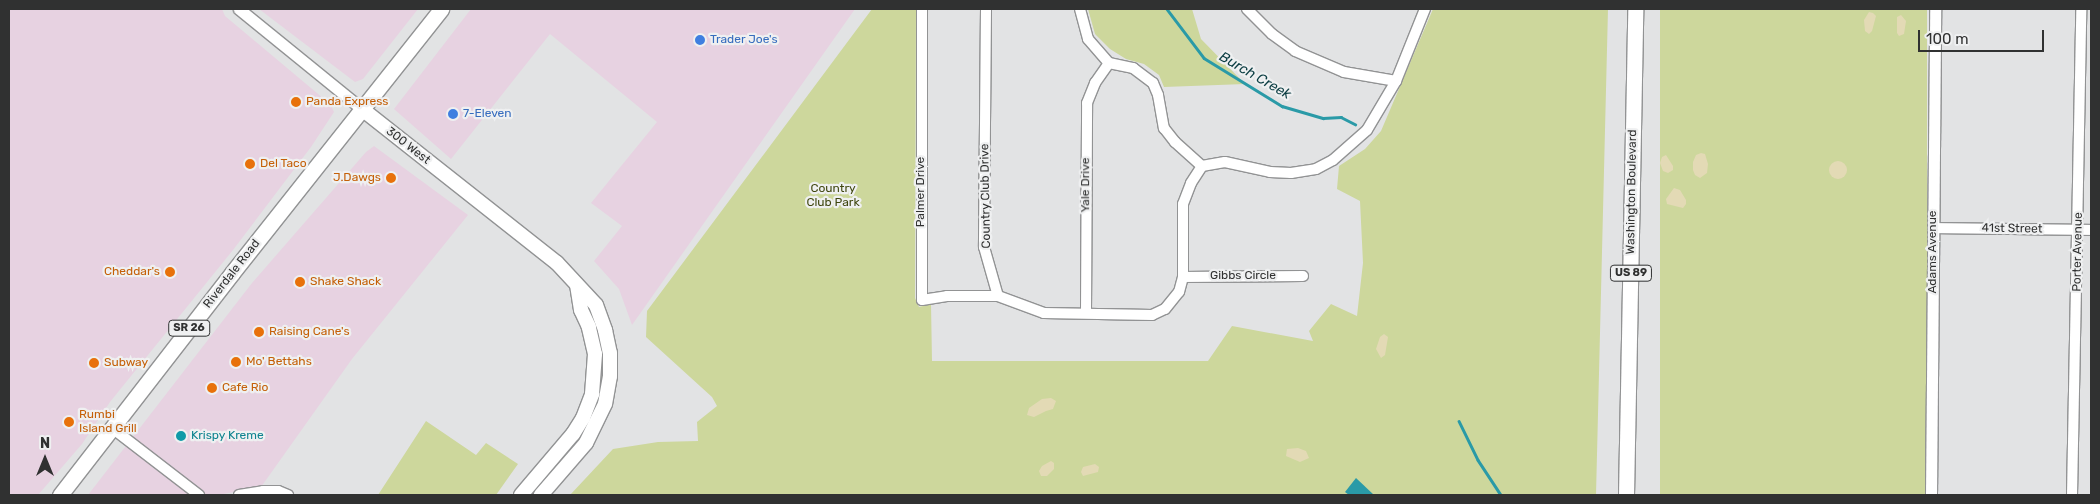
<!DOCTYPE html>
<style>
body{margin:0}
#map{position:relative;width:2100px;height:504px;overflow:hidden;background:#e2e3e4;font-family:Rubik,sans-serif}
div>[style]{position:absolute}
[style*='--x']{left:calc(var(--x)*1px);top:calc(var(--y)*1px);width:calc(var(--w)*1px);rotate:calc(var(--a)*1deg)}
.commercial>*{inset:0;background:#e7d2e1}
.green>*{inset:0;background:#cdd79c;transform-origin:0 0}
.sand>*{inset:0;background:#e3dab5}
.round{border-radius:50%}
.water>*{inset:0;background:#2a9aa7}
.stream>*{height:2.5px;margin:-1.25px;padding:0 1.25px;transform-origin:1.25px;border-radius:1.25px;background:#2a9aa7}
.roads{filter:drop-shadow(1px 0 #929394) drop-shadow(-1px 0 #929394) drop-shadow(0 1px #929394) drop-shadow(0 -1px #929394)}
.minor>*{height:10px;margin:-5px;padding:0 5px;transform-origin:5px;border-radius:5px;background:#fff}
.tertiary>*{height:11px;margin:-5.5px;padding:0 5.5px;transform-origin:5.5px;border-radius:5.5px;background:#fff}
.secondary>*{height:14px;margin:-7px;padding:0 7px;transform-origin:7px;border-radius:7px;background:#fff}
.primary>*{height:15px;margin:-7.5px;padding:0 7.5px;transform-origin:7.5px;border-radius:7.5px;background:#fff}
.dots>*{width:14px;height:14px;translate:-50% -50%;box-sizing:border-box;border:2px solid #eff0f1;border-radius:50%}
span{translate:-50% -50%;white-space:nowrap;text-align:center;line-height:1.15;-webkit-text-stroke:4.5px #eff0f1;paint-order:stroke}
.shield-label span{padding:1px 4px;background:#eff0f1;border:1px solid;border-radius:4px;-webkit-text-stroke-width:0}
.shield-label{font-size:11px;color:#303131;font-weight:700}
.shop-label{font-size:12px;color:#366cbe}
.left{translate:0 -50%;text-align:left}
.food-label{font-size:12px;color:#c56008}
.right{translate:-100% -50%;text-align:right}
.street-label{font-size:12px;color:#303131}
.park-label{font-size:12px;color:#3f460e}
.culture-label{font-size:12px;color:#0d838f}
.water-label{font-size:14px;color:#0b3d42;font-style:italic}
.frame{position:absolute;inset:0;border:10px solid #303131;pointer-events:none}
.north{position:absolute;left:20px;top:434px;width:50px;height:50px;-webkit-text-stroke:4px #eff0f1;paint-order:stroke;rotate:0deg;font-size:14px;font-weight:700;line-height:20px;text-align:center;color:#303131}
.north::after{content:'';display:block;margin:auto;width:18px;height:22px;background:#303131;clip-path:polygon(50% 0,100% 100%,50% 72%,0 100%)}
.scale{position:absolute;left:1918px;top:30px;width:126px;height:22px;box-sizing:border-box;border:2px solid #303131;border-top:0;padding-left:6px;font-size:15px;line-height:18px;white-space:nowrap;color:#303131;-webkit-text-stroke:4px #eff0f1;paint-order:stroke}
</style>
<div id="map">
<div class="commercial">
<i style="clip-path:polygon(9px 9px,222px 9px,225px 16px,330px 104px,334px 112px,311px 147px,233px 250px,110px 402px,82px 444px,38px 495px,9px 495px)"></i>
<i style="clip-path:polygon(259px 9px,418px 9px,363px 79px,355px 82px)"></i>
<i style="clip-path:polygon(471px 9px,855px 9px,632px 325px,619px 289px,594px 261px,622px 226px,591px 203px,657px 122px,550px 34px,451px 159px,394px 109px)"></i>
<i style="clip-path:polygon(374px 146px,468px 215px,352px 359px,261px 487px,218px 495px,88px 495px,252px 283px,366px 152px)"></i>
</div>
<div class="green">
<i style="clip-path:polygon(872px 9px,916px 9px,915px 298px,919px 307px,931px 304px,932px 361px,1208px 361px,1232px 326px,1313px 341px,1309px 331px,1331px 304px,1357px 316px,1363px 263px,1360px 201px,1337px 189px,1339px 166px,1365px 149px,1381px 131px,1433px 9px,1608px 9px,1596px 495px,570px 495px,613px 449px,658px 442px,698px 441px,697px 422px,717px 406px,712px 397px,646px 337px,647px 311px)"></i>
<i style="clip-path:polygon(1088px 9px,1192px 9px,1201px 39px,1245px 84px,1164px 87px,1159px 75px,1144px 64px,1126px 59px,1110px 49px,1095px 34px)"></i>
<i style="left:1660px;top:9px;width:267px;height:486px"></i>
<i style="clip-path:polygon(426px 421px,476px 455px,486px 443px,518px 464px,496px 495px,378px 495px)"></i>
</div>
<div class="sand">
<i style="clip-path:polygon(1869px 12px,1873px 13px,1876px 16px,1872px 31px,1869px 34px,1865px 31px,1864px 20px)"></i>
<i style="clip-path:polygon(1901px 15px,1906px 21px,1904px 34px,1899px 36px,1897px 33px,1897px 17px)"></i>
<i style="clip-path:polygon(1701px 153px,1705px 154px,1708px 164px,1707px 173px,1700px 178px,1695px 175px,1693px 170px,1693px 162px,1696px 155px)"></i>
<i style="clip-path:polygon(1666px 155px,1673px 166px,1673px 170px,1668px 173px,1663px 171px,1660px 163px,1662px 157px)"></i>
<i class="round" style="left:1829px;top:161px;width:18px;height:18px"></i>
<i style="clip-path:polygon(1674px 188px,1680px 190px,1686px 200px,1686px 204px,1683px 208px,1667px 204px,1666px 199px)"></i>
<i style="clip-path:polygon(1384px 334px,1388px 337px,1385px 355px,1381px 358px,1376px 349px,1380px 337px)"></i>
<i style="clip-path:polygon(1051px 398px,1056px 401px,1053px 409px,1046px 411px,1034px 417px,1027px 415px,1029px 408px,1042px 399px)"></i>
<i style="clip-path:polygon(1298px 448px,1306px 451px,1309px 458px,1300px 462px,1286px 456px,1287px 449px)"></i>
<i style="clip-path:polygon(1051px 461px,1054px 463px,1054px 469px,1047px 476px,1041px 476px,1039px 471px,1042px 466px)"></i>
<i style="clip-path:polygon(1095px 464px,1099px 467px,1098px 472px,1083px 476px,1081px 472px,1083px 467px)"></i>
</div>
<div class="water">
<i style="clip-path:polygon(1356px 478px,1374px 495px,1349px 495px,1345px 492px)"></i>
</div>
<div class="stream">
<i style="--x:1167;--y:9;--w:61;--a:52.9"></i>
<i style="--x:1204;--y:58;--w:92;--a:31.6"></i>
<i style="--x:1282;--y:106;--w:43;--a:16.3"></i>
<i style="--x:1323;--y:118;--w:18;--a:-3"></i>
<i style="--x:1341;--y:117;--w:16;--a:27"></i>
<i style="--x:1459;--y:421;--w:43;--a:64"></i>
<i style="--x:1478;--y:460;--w:42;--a:56.7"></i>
</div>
<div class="roads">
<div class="minor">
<i style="--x:922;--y:9;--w:291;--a:90"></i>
<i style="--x:922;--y:300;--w:25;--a:-9"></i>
<i style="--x:947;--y:296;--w:51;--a:0"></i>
<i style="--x:998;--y:296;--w:49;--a:20.3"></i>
<i style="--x:1044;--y:313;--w:108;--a:1.1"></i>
<i style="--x:1152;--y:315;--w:14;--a:-25"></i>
<i style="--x:1165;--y:309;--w:22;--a:-51"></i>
<i style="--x:1179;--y:292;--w:16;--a:-75"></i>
<i style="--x:1183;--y:277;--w:73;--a:-90"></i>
<i style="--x:1183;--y:204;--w:22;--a:-69"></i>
<i style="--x:1191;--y:183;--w:20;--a:-57"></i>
<i style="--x:1202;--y:166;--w:23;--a:-10"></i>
<i style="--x:1225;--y:162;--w:46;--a:12.5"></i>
<i style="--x:1270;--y:172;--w:21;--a:3"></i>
<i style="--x:1291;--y:173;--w:25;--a:-9"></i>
<i style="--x:1316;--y:169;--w:19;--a:-28"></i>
<i style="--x:1333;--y:160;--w:45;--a:-41.4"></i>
<i style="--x:1367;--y:130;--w:57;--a:-59.4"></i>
<i style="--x:1396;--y:81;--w:78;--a:-68.1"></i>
<i style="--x:986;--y:9;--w:238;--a:90.5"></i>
<i style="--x:984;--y:247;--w:51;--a:74.1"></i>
<i style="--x:1080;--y:9;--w:31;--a:75"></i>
<i style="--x:1088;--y:39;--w:32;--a:49"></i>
<i style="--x:1109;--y:63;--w:25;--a:12"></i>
<i style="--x:1133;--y:68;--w:25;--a:37"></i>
<i style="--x:1153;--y:83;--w:13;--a:67"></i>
<i style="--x:1158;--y:95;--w:34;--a:80"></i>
<i style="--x:1164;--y:128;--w:18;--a:52"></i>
<i style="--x:1175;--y:142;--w:36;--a:42"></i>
<i style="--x:1247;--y:9;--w:35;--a:45"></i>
<i style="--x:1272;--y:34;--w:29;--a:36"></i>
<i style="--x:1295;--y:51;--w:53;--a:23.2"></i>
<i style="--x:1344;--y:72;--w:53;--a:9.8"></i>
<i style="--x:1933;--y:228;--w:158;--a:0.7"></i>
<i style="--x:1183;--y:277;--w:120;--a:-0.5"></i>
<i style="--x:1086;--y:313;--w:210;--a:-89.7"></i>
<i style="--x:1087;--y:103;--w:22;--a:-68"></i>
<i style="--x:1095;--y:83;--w:24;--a:-55"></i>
<i style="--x:112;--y:428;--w:110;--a:37.6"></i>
<i style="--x:239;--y:495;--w:24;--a:-9"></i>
<i style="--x:263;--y:491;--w:15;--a:0"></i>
<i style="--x:278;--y:491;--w:11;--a:22"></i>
<i style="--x:2072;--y:495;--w:486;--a:-88.9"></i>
</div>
<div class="tertiary">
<i style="--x:239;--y:9;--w:159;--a:39.1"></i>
<i style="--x:1931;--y:495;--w:486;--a:-89.5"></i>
</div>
<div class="secondary">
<i style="--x:362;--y:109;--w:248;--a:38.3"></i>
<i style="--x:557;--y:263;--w:57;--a:47.1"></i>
<i style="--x:596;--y:305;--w:27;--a:70"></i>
<i style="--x:605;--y:330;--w:24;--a:78"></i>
<i style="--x:610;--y:353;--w:23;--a:90"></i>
<i style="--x:610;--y:376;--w:28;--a:100"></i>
<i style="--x:605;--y:404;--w:43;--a:116"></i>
<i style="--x:586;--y:443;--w:69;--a:130.9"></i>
<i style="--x:521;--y:495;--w:80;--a:-49.6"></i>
<i style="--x:573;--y:434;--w:19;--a:-58"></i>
<i style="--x:583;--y:418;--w:26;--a:-69"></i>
<i style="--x:592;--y:394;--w:40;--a:-85.7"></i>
<i style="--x:595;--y:354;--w:28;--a:-103"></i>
<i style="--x:589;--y:327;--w:19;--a:-115"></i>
<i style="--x:581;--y:310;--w:25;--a:-99"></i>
</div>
<div class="primary">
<i style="--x:60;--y:495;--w:281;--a:-52.2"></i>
<i style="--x:232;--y:273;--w:337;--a:-51.6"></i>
<i style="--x:1626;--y:495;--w:486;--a:-88.9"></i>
</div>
</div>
<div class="dots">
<i style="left:700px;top:40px;background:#3f7fe0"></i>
<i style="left:296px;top:102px;background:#e8710a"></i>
<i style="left:453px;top:114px;background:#3f7fe0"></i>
<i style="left:250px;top:164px;background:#e8710a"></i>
<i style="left:391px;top:178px;background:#e8710a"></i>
<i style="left:170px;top:272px;background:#e8710a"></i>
<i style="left:300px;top:282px;background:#e8710a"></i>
<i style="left:259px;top:332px;background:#e8710a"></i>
<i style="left:236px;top:362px;background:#e8710a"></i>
<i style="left:94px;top:363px;background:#e8710a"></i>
<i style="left:212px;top:388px;background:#e8710a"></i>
<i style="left:69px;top:422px;background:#e8710a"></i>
<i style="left:181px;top:436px;background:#0f9aa8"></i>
</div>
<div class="shield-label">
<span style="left:1631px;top:273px">US 89</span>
<span style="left:189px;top:328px">SR 26</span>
</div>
<div class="shop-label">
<span class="left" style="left:710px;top:40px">Trader Joe's</span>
<span class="left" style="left:463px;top:114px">7-Eleven</span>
</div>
<div class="food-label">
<span class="left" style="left:306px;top:102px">Panda Express</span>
<span class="left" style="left:260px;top:164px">Del Taco</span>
<span class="right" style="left:381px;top:178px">J.Dawgs</span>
<span class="right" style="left:160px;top:272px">Cheddar's</span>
<span class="left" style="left:310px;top:282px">Shake Shack</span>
<span class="left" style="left:269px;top:332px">Raising Cane's</span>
<span class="left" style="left:246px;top:362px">Mo' Bettahs</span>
<span class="left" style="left:104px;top:363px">Subway</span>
<span class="left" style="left:222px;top:388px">Cafe Rio</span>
<span class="left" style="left:79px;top:422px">Rumbi<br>Island Grill</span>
</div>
<div class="street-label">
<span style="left:408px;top:146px;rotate:38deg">300 West</span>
<span style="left:1086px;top:185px;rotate:-90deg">Yale Drive</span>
<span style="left:921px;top:192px;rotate:-90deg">Palmer Drive</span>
<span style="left:1632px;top:192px;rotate:-89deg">Washington Boulevard</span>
<span style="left:986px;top:196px;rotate:-91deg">Country Club Drive</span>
<span style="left:2012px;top:229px;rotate:1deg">41st Street</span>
<span style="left:1933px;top:252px;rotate:-90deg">Adams Avenue</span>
<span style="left:2078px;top:252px;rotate:-89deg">Porter Avenue</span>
<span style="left:232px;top:274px;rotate:-52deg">Riverdale Road</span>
<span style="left:1243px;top:276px">Gibbs Circle</span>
</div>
<div class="park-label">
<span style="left:833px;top:196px">Country<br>Club Park</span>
</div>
<div class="culture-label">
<span class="left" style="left:191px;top:436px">Krispy Kreme</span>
</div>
<div class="water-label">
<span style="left:1255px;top:76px;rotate:30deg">Burch Creek</span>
</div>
<div class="frame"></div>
<div class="north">N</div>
<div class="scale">100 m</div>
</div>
